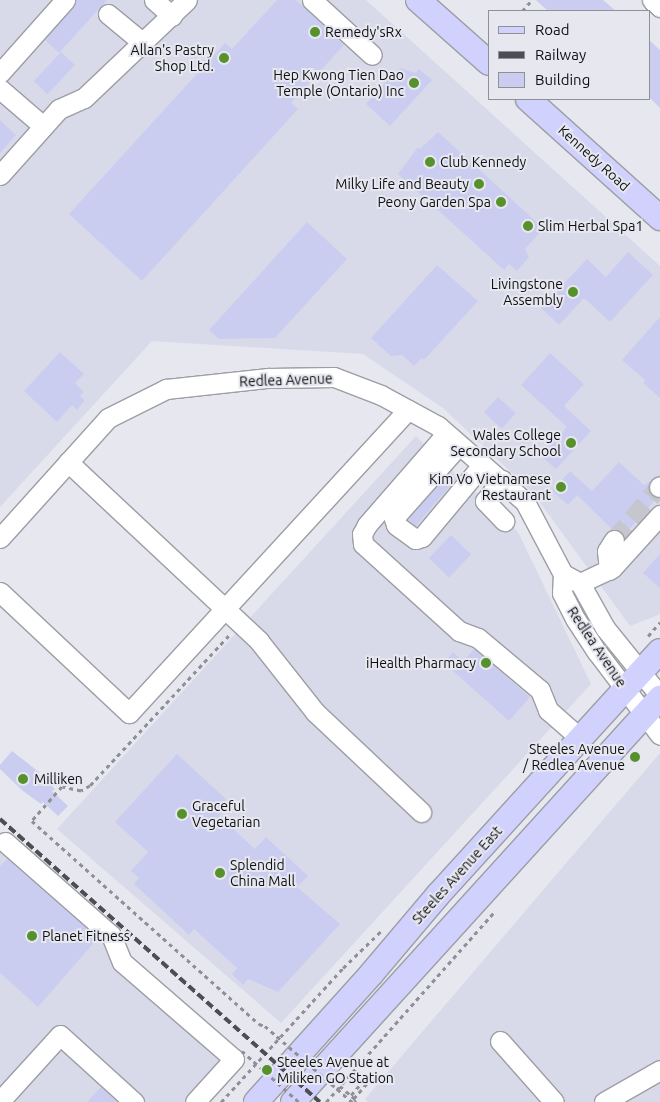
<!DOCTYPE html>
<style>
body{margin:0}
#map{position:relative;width:660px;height:1102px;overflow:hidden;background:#e6e7ef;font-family:Ubuntu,sans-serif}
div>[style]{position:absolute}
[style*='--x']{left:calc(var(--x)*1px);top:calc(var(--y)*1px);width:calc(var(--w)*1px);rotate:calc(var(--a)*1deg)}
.built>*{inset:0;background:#d9dae9}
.building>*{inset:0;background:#cbcdf0;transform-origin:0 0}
.minor-tunnel>*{height:19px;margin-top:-9.5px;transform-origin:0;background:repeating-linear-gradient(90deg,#c6c7ce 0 19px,transparent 0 28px)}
.path>*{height:2.5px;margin-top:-1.25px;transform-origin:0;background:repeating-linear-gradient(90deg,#8f8f95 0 4px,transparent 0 8px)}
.roads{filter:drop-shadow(1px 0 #9d9ea5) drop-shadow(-1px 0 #9d9ea5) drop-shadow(0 1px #9d9ea5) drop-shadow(0 -1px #9d9ea5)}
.minor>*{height:19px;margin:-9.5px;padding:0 9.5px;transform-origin:9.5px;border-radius:9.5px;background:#fff}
.major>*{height:24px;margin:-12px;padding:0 12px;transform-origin:12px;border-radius:12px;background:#d1d1fe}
.rail>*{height:4px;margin-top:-2px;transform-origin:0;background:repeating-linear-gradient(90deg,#4e4e52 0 8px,transparent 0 12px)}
.path-bridge>*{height:2.5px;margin-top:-1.25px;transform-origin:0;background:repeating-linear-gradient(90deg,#8f8f95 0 4px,transparent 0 8px)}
.dots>*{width:14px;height:14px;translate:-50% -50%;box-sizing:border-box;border:2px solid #e6e7ef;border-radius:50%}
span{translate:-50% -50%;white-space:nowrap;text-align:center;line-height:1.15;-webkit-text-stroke:4px #e6e7ef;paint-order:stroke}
.poi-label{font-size:14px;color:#0f0f12}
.left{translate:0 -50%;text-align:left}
.right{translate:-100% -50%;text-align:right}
.street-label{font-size:14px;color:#0f0f12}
.legend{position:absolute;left:488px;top:10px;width:162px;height:90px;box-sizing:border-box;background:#e6e7ef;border:1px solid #909197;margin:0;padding:6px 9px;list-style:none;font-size:15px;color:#0f0f12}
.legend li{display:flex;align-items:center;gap:10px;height:25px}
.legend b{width:25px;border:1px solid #909197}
</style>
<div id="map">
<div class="built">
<i style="clip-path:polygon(0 0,366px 0,660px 266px,660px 613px,658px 615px,630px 626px,533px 493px,443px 408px,363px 354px,152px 341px,0 507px)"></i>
<i style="clip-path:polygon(416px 436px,518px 532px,591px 684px,281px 1023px,57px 829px)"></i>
<i style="clip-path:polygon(660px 753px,660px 1102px,368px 1102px,365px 1099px)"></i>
<i style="clip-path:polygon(0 843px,240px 1059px,204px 1102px,0 1102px)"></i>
</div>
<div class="building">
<i style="clip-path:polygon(76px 0,107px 0,59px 53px,45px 40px,73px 7px)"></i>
<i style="clip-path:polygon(277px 0,296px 0,344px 45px,291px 103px,298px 109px,142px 281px,69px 214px,225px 43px,232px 49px)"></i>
<i style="clip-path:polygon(536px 0,603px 0,616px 11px,548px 11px)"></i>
<i style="clip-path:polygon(649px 40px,660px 50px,660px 108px,649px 97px)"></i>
<i style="left:61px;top:52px;width:19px;height:40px;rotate:43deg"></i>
<i style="clip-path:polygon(401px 68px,415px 73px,419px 69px,432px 80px,390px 126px,366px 104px,396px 71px)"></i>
<i style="clip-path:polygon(0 120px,16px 135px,0 153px)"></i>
<i style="clip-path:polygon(438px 132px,541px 226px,542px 230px,525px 249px,529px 257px,517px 271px,509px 264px,504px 270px,398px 174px,418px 147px,420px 149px)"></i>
<i style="clip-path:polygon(307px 222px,347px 259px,275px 338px,219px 339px,209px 330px)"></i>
<i style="clip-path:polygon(628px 252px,653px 275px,610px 322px,584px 298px,559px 325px,541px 308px,587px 259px,606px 277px)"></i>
<i style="clip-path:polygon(437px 265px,478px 301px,424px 360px,422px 358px,414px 366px,402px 355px,391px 356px,371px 338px)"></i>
<i style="clip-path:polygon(660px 317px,660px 398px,643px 383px,645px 380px,622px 360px)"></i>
<i style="clip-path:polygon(60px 352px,84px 374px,75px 383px,84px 392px,80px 396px,85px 400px,77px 410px,72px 405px,57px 422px,24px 391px)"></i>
<i style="clip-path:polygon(550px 353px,584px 384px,564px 406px,591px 431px,556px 469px,541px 456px,567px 427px,521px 385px)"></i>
<i style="left:498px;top:397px;width:24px;height:21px;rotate:42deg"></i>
<i style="clip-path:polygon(619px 462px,644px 485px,649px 482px,648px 490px,651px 495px,657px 498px,624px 535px,620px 530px,612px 529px,577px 495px,568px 505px,552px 491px,570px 471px,592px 491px)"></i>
<i style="clip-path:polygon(449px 473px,456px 479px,432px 507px,416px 526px,408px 520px)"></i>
<i style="left:451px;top:535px;width:28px;height:32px;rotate:44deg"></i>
<i style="clip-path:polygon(660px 554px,660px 588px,643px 573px)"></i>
<i style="clip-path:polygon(474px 649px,530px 697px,509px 721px,444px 663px,453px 652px,463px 661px)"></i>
<i style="clip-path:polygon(12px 751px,39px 772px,38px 774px,55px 789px,52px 791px,68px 806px,58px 816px,43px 802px,41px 804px,23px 791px,0 769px,0 765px)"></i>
<i style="clip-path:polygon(177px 754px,226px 799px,226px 808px,219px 816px,255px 849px,266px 837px,308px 876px,297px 887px,340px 924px,278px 992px,248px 979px,243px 985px,232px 974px,237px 968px,194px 929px,189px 935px,134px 884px,139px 878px,131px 871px,148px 852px,115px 822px)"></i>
<i style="clip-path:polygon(7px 859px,98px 938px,38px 1007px,0 973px,0 866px)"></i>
<i style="clip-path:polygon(101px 1087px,117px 1102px,87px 1102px)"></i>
</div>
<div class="minor-tunnel">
<i style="--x:614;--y:540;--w:70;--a:-49.7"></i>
</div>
<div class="path">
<i style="--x:522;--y:11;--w:15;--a:-48"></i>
<i style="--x:229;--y:636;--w:205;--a:132.8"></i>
<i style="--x:90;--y:786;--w:10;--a:151"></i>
<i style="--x:81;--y:791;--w:19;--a:-168"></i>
<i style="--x:62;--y:787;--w:45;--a:131.4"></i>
<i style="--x:32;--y:821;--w:305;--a:41.8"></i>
<i style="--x:259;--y:1024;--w:6;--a:18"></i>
<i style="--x:648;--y:636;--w:18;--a:-49"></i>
<i style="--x:340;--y:1086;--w:21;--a:41"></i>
<i style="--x:356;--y:1100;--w:2;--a:117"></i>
<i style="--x:351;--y:1095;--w:18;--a:-49"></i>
<i style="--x:363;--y:1081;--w:5;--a:37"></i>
<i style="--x:367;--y:1084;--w:23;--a:131"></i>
<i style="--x:221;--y:1102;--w:181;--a:-47.7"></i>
<i style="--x:343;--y:968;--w:53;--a:-44.2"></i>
<i style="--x:326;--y:1102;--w:254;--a:-48.5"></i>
</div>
<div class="roads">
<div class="minor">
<i style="--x:154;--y:0;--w:24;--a:42"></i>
<i style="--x:312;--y:0;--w:81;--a:42.5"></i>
<i style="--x:652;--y:0;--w:11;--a:41"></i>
<i style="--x:108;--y:14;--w:45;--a:39.6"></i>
<i style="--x:0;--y:73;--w:98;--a:-48.3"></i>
<i style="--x:0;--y:89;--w:57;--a:40.7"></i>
<i style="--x:0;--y:175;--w:89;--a:-48.2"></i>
<i style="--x:59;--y:109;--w:27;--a:-24"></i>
<i style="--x:84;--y:98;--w:142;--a:-43.6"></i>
<i style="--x:446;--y:434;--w:121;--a:131"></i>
<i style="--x:367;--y:525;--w:10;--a:119"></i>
<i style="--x:362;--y:534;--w:10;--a:84"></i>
<i style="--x:363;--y:544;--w:130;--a:42.2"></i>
<i style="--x:459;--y:631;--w:20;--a:20"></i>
<i style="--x:478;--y:638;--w:81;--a:40"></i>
<i style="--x:540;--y:690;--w:22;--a:68"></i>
<i style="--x:548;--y:710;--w:43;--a:41.2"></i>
<i style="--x:459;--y:445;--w:98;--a:131.7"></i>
<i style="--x:394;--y:518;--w:7;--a:74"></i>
<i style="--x:396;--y:525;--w:24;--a:36"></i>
<i style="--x:415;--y:539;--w:7;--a:-16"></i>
<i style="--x:422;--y:537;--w:94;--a:-50.2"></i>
<i style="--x:68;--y:462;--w:262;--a:43.1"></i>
<i style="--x:259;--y:641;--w:90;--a:51.7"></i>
<i style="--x:315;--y:712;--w:146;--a:43.3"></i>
<i style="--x:502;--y:480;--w:27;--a:129"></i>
<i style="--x:485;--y:501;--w:28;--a:46"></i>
<i style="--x:659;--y:487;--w:1;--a:-45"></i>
<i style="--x:0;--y:538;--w:161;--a:-48"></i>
<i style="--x:108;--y:418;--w:65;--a:-26.6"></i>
<i style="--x:166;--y:389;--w:103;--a:-6.2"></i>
<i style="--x:268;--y:378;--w:66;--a:-0.9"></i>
<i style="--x:334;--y:377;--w:50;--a:21"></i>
<i style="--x:381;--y:395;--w:65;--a:28.5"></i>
<i style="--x:438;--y:426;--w:116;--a:41.1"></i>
<i style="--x:525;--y:502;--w:81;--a:62.2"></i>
<i style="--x:563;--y:574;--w:19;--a:93"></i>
<i style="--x:562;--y:593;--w:30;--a:63"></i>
<i style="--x:576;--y:620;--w:38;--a:57"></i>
<i style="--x:597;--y:652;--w:104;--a:52.8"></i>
<i style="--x:609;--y:570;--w:19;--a:-96"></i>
<i style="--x:607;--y:551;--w:13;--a:-58"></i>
<i style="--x:563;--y:574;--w:19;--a:28"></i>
<i style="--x:580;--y:583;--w:51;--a:60.9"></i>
<i style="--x:605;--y:628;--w:87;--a:51"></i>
<i style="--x:580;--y:583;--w:35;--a:-25"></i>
<i style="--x:612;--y:568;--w:72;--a:-47.8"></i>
<i style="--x:0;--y:592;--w:177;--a:43.2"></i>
<i style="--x:129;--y:713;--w:412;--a:-47.4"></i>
<i style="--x:5;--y:842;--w:141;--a:41.3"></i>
<i style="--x:111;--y:935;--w:29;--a:68"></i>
<i style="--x:122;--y:962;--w:148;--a:40.9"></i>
<i style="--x:234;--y:1059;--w:58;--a:132.2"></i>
<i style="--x:500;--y:1041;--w:81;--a:48.5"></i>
<i style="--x:0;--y:1101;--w:89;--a:-47.7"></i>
<i style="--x:60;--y:1035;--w:100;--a:42.2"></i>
<i style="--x:604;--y:1102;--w:64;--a:-29.7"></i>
</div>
<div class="major">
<i style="--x:418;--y:0;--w:95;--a:41.6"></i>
<i style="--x:528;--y:99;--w:178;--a:42"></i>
<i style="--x:256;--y:1102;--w:173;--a:-48"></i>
<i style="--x:372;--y:973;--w:101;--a:-49.8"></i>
<i style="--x:437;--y:896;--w:331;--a:-47.7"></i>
<i style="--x:293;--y:1102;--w:546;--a:-47.75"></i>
</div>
</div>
<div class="rail">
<i style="--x:0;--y:819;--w:427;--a:41.5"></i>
</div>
<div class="path-bridge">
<i style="--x:265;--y:1026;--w:116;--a:41.1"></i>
<i style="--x:242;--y:1051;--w:76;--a:41.8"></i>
</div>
<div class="dots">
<i style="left:315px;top:32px;background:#57912e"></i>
<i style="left:224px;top:58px;background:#57912e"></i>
<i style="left:414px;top:83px;background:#57912e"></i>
<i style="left:430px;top:162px;background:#57912e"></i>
<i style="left:479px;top:184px;background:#57912e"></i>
<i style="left:501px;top:202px;background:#57912e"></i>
<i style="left:528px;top:226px;background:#57912e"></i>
<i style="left:573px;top:292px;background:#57912e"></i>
<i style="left:571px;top:443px;background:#57912e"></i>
<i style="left:561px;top:487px;background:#57912e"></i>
<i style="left:486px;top:663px;background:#57912e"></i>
<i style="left:635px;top:757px;background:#57912e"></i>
<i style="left:23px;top:779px;background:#57912e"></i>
<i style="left:182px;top:814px;background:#57912e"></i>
<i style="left:220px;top:873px;background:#57912e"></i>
<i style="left:32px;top:936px;background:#57912e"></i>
<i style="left:267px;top:1070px;background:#57912e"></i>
</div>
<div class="poi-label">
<span class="left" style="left:325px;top:32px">Remedy'sRx</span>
<span class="right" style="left:214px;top:58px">Allan's Pastry<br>Shop Ltd.</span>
<span class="right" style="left:404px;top:83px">Hep Kwong Tien Dao<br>Temple (Ontario) Inc</span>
<span class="left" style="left:440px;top:162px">Club Kennedy</span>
<span class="right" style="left:469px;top:184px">Milky Life and Beauty</span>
<span class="right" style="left:491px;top:202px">Peony Garden Spa</span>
<span class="left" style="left:538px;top:226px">Slim Herbal Spa1</span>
<span class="right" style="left:563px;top:292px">Livingstone<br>Assembly</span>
<span class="right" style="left:561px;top:443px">Wales College<br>Secondary School</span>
<span class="right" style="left:551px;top:487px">Kim Vo Vietnamese<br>Restaurant</span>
<span class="right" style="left:476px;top:663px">iHealth Pharmacy</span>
<span class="right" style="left:625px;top:757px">Steeles Avenue<br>/ Redlea Avenue</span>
<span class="left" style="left:34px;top:779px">Milliken</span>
<span class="left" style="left:192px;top:814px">Graceful<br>Vegetarian</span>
<span class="left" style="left:230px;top:873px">Splendid<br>China Mall</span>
<span class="left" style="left:42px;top:936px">Planet Fitness</span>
<span class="left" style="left:277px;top:1070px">Steeles Avenue at<br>Miliken GO Station</span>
</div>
<div class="street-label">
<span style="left:594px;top:158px;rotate:42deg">Kennedy Road</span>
<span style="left:286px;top:380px;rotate:-2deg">Redlea Avenue</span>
<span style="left:597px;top:647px;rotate:56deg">Redlea Avenue</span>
<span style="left:457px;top:875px;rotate:-48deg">Steeles Avenue East</span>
</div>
<ul class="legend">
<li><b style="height:6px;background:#d1d1fe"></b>Road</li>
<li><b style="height:6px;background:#4e4e52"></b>Railway</li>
<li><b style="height:14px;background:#cbcdf0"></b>Building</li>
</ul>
</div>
